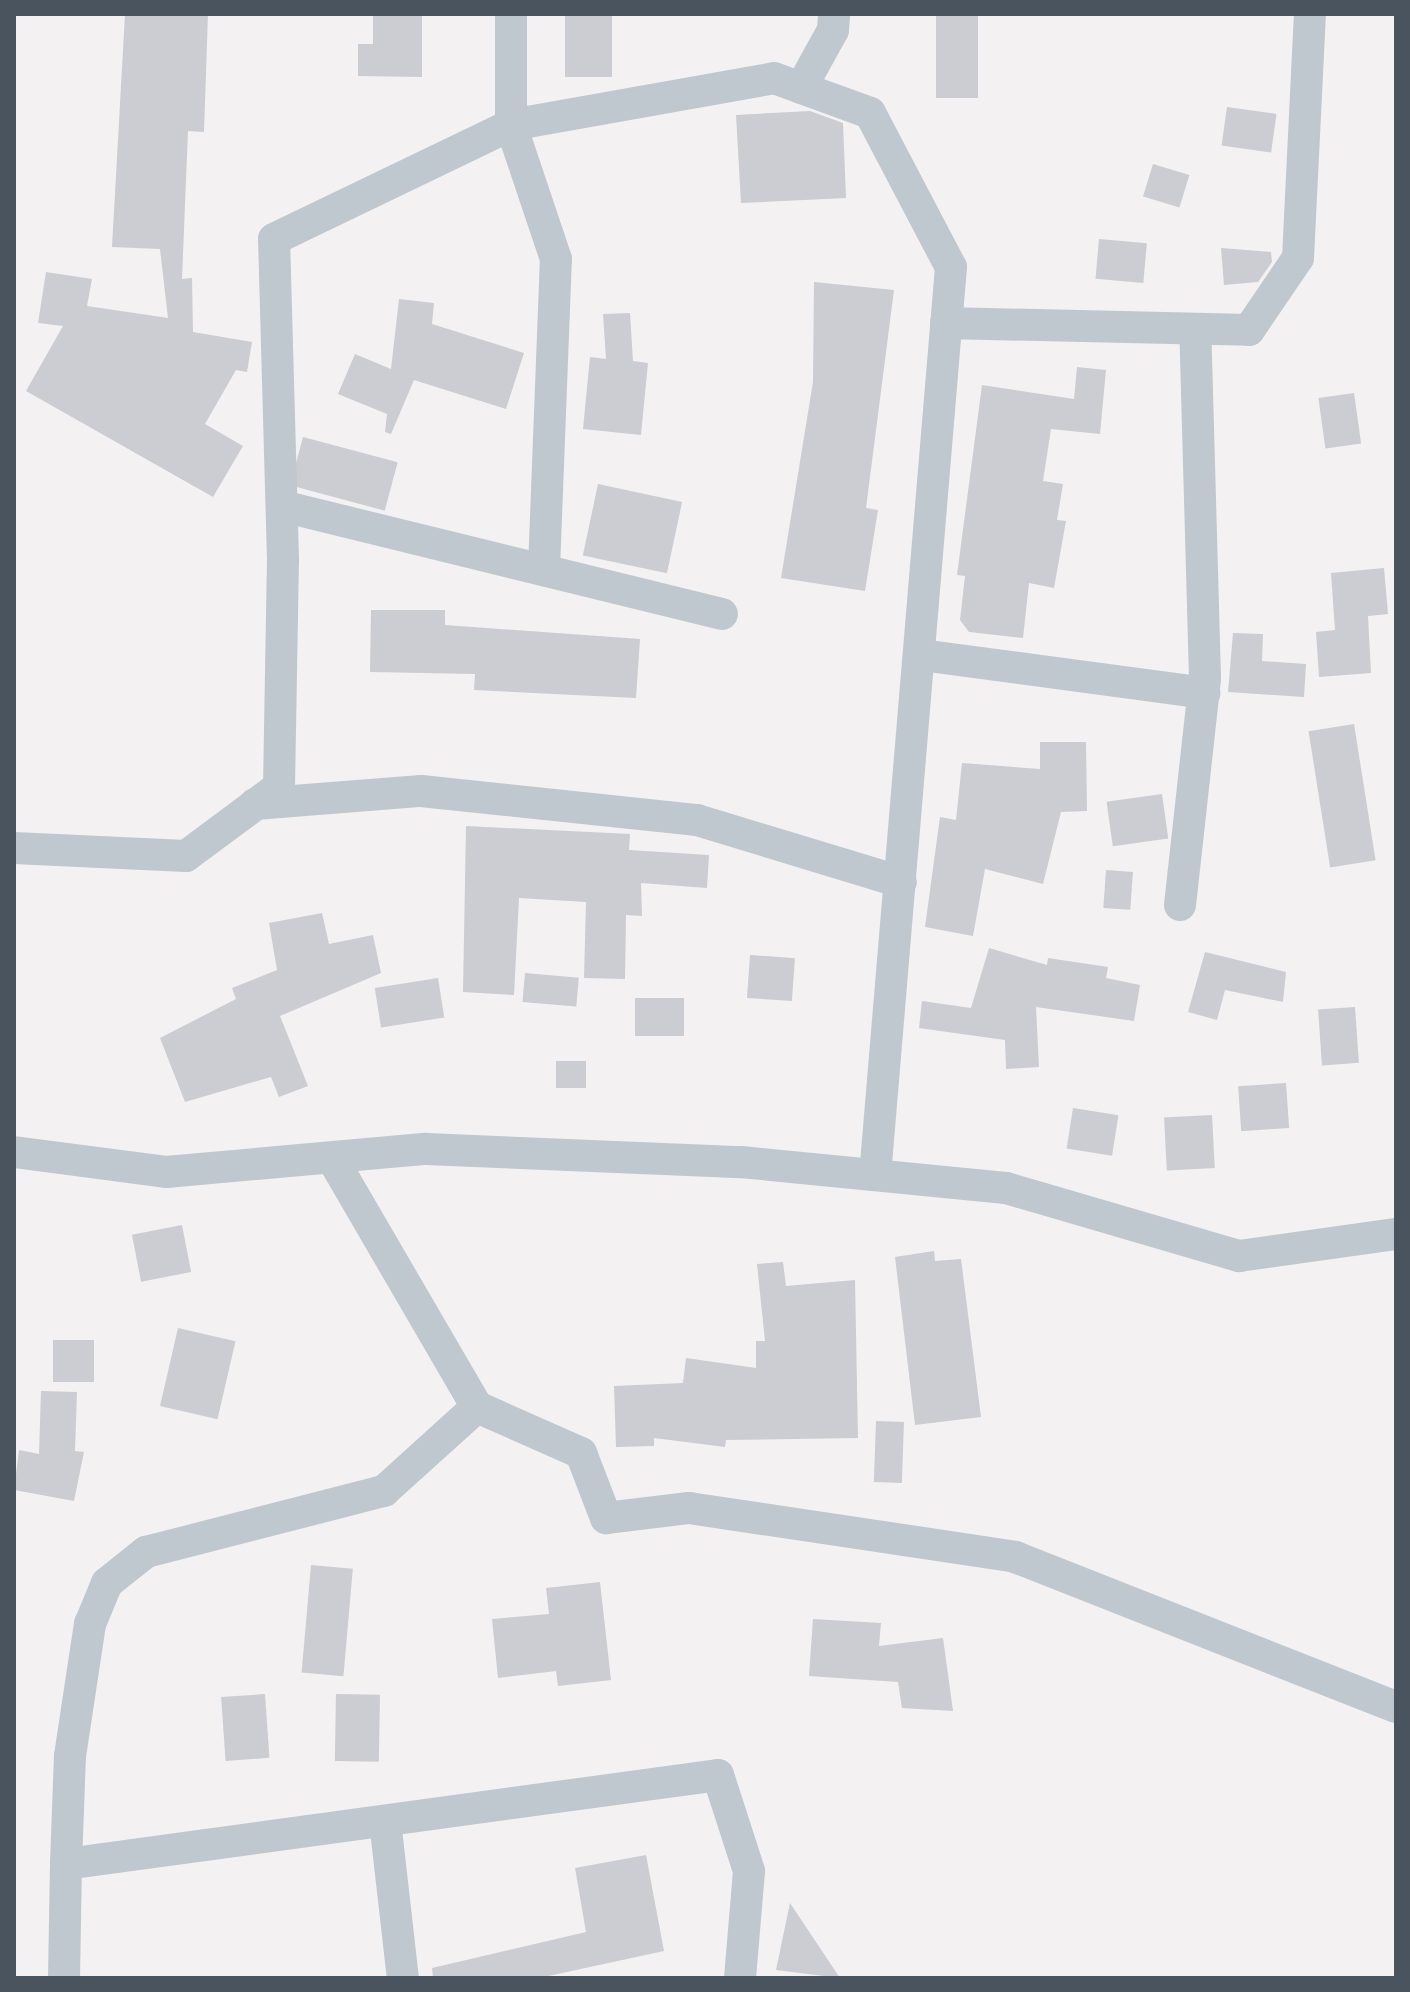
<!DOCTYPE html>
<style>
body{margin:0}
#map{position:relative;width:1410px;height:1992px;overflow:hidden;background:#f3f1f1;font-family:"Noto Sans",sans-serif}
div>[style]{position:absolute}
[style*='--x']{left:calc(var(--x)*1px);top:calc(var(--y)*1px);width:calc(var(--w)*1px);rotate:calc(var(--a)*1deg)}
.building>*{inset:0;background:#cbcdd3;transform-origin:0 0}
.minor>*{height:32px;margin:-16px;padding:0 16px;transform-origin:16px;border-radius:16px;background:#bfc8cf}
span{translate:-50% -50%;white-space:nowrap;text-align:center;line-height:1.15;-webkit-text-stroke:8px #fff;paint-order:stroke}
.frame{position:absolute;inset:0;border:16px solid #49545e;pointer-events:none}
</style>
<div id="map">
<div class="building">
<i style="clip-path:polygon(125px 14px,208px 14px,204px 132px,188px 131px,182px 279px,192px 278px,193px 332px,252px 342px,247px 372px,236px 370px,205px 424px,243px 446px,213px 497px,26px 391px,63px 326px,38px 323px,46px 272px,92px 279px,87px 306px,168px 318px,160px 249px,112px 247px)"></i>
<i style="clip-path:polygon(373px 14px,422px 14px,422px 77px,358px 76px,358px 44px,373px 44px)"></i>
<i style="left:565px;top:14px;width:47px;height:63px"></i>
<i style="left:936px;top:14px;width:42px;height:84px"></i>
<i style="left:1227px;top:107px;width:50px;height:39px;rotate:8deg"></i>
<i style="clip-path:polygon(810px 111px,843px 123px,846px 198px,741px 203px,736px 115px)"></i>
<i style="left:1153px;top:164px;width:38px;height:34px;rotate:17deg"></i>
<i style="left:1099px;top:239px;width:48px;height:40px;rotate:5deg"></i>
<i style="clip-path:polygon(1221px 248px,1271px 252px,1272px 262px,1258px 282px,1224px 285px)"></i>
<i style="clip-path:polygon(814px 282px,894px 290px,866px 508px,878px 510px,865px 591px,781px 578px,813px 382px)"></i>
<i style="clip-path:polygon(399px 299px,434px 303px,432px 324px,524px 353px,506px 409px,414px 380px,391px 434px,385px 432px,387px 414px,338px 394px,355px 354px,391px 369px)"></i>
<i style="clip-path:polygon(630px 313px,633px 361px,648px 363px,641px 435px,583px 429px,590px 357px,606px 359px,603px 314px)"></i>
<i style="clip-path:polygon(1077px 367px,1106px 370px,1100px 434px,1051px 429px,1043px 481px,1063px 484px,1057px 520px,1066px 521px,1054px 588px,1029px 583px,1023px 638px,969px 632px,960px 620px,965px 576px,957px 575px,982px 385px,1074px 399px)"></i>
<i style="left:1354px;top:393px;width:51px;height:36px;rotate:82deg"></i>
<i style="left:303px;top:437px;width:98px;height:50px;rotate:15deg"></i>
<i style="left:598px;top:484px;width:86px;height:73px;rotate:12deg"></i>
<i style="clip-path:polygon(1384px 568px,1388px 614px,1368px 616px,1371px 673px,1319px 677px,1316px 632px,1335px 630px,1331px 573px)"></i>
<i style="clip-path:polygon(371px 610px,445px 610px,445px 625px,640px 639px,636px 698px,474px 690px,475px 674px,370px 672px)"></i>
<i style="clip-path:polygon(1233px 633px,1263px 634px,1262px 661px,1306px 664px,1304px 697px,1228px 692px)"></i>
<i style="left:1354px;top:724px;width:138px;height:46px;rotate:81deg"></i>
<i style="clip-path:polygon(1040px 742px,1086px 742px,1087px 811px,1061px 812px,1043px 884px,985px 869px,973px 936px,925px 927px,940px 817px,956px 820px,962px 763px,1040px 769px)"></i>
<i style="left:1162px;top:794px;width:45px;height:56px;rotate:82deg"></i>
<i style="clip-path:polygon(466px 826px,630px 834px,629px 850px,709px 855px,707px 888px,641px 883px,642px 916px,626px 915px,625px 979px,584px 978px,586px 902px,519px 898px,514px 995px,463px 992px)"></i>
<i style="left:1106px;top:870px;width:27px;height:38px;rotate:4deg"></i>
<i style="clip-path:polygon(322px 913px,329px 944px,373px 935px,381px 973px,280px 1016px,308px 1086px,279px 1097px,271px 1077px,185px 1102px,160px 1038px,236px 999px,232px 988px,277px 970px,269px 923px)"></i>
<i style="clip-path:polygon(989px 948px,1047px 965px,1048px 958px,1108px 967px,1106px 978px,1140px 985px,1134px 1021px,1036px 1007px,1039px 1067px,1006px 1069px,1005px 1040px,919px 1028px,922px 1001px,971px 1008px)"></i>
<i style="clip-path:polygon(1205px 952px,1286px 972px,1283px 1002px,1225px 990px,1217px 1020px,1188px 1012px)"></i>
<i style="left:750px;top:955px;width:45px;height:43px;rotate:4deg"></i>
<i style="left:525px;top:973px;width:54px;height:29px;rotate:5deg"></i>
<i style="left:438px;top:978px;width:40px;height:64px;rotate:81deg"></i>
<i style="left:635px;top:998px;width:49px;height:38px"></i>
<i style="left:1355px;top:1007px;width:56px;height:37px;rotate:86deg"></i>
<i style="left:556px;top:1061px;width:30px;height:27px"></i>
<i style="left:1286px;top:1083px;width:45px;height:48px;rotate:86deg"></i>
<i style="left:1073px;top:1108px;width:46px;height:41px;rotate:9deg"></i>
<i style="left:1212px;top:1115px;width:53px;height:48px;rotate:87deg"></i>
<i style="left:182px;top:1225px;width:48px;height:51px;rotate:79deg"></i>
<i style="clip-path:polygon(934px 1251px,935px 1261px,961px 1259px,981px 1417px,915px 1425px,895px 1257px)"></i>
<i style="clip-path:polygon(783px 1262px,786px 1286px,855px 1280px,858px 1438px,726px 1440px,725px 1447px,654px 1438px,654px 1446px,616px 1447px,614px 1386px,683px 1383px,686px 1358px,756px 1368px,756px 1341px,765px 1341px,757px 1264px)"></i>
<i style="left:178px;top:1328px;width:59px;height:80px;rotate:13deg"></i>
<i style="left:53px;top:1340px;width:41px;height:42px"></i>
<i style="clip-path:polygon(41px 1391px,77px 1392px,75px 1451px,84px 1452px,74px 1501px,14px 1490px,19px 1450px,39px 1454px)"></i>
<i style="left:876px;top:1421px;width:28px;height:61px;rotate:2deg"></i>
<i style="left:311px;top:1565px;width:42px;height:108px;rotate:5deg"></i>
<i style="clip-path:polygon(600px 1582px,611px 1680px,558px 1686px,556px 1671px,498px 1678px,492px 1619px,549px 1614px,546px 1588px)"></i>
<i style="clip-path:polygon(813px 1619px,881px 1623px,879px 1646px,943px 1638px,953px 1711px,902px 1708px,898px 1682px,809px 1676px)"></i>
<i style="left:265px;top:1694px;width:64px;height:44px;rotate:86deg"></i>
<i style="left:336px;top:1694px;width:44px;height:67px;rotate:1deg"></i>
<i style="clip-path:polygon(646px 1855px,664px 1951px,539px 1978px,433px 1978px,432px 1968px,586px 1932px,575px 1868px)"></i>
<i style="clip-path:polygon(790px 1903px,840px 1978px,776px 1970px)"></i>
</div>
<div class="minor">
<i style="--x:801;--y:88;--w:66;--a:-61.1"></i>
<i style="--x:833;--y:30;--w:16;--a:-86"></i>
<i style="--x:946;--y:323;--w:303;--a:1.3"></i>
<i style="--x:1249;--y:330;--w:87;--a:-55.8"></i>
<i style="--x:1298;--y:258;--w:244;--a:-87.2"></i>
<i style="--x:282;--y:506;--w:453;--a:13.8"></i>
<i style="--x:544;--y:569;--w:310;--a:-87.8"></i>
<i style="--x:556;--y:259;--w:141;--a:-108.6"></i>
<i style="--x:511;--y:125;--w:267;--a:-10.1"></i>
<i style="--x:774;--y:78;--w:102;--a:20"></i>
<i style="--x:870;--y:113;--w:174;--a:62.3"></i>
<i style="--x:951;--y:267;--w:911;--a:94.78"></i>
<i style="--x:921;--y:655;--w:286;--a:7.6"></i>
<i style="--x:255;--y:804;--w:167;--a:-4.5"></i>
<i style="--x:421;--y:791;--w:278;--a:6"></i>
<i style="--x:697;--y:820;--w:213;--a:16.9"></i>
<i style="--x:14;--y:848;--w:172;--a:2.7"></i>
<i style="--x:186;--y:856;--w:116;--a:-36.6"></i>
<i style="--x:279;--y:787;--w:227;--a:-89"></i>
<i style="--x:283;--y:560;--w:321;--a:-91.6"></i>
<i style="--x:274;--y:239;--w:263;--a:-25.7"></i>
<i style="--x:511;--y:125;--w:111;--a:-90"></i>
<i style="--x:1180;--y:905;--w:228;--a:-83.7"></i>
<i style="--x:1205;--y:678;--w:349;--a:-91.6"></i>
<i style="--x:14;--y:1152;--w:153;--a:7.5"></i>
<i style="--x:166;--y:1172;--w:261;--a:-5.1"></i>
<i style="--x:426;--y:1149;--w:315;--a:2.4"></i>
<i style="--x:741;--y:1162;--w:266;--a:5.6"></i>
<i style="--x:1006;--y:1188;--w:243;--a:16.3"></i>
<i style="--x:1239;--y:1256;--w:159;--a:-8"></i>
<i style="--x:332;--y:1158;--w:288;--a:59.8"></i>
<i style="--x:477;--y:1407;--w:114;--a:23.9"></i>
<i style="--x:581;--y:1453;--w:70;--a:69"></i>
<i style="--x:606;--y:1518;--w:84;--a:-6.9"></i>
<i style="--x:689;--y:1508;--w:330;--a:8.5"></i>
<i style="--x:1015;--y:1557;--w:409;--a:21.5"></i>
<i style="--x:385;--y:1821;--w:158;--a:83.5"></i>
<i style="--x:66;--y:1864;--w:108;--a:-87.9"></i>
<i style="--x:70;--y:1756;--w:134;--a:-81.4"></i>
<i style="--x:90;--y:1624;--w:44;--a:-67.5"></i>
<i style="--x:107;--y:1583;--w:50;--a:-38.5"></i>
<i style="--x:146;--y:1552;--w:246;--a:-14.4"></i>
<i style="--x:384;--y:1491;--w:125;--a:-42.1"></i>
<i style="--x:64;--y:1978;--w:114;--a:-89"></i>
<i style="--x:66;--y:1864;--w:658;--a:-7.77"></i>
<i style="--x:718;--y:1775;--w:101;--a:72.1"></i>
<i style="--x:749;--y:1871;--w:107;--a:94.8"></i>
</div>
<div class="frame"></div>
</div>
